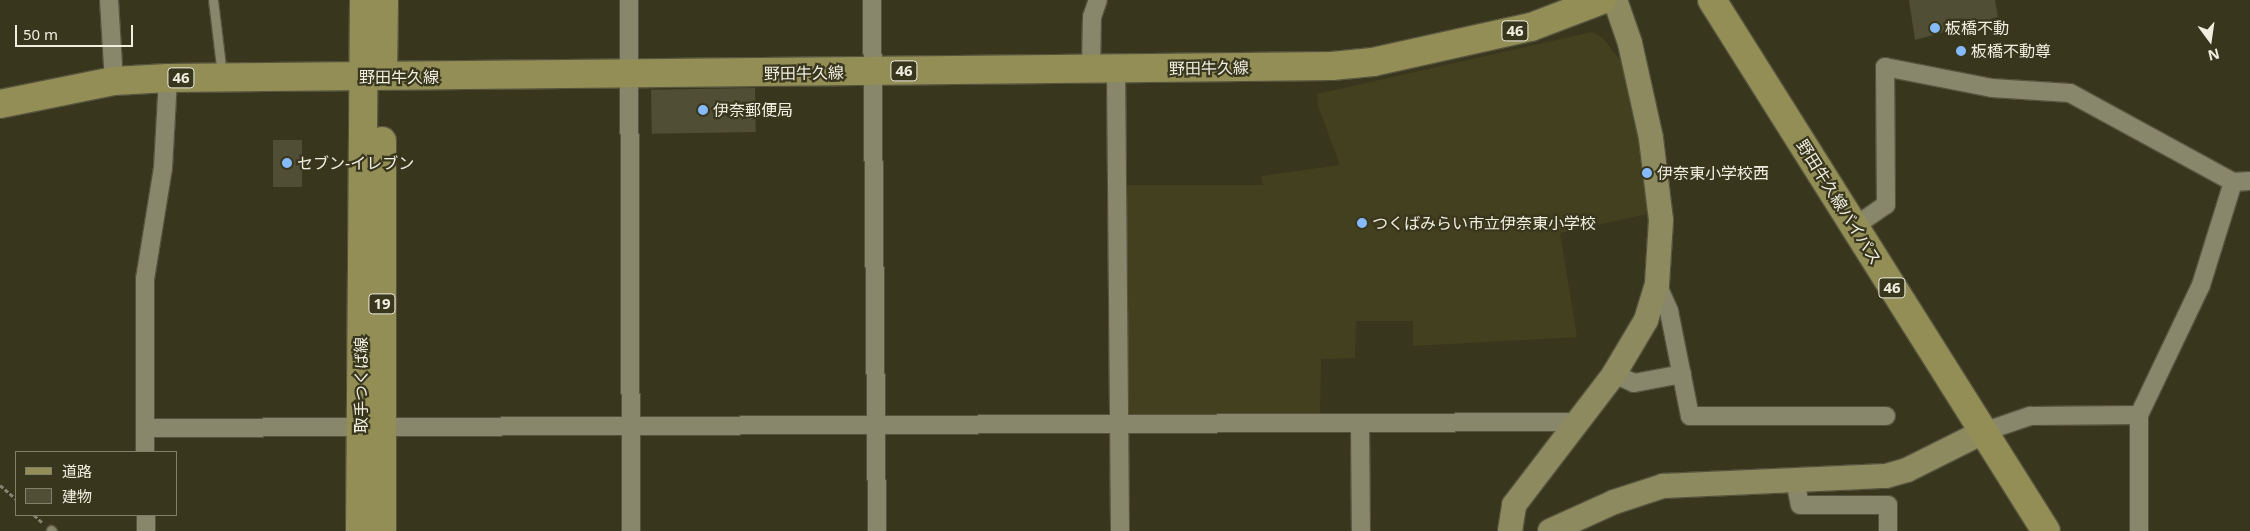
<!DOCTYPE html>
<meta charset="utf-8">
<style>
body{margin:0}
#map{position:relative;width:2250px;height:531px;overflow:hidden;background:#39361e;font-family:"Noto Sans","Noto Sans JP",sans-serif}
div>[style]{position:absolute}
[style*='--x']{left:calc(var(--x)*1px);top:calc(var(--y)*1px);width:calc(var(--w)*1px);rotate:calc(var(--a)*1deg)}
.built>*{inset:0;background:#43401f}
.building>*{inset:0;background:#504e35;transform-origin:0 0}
.path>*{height:3px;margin-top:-1.5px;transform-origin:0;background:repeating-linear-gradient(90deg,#84826e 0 4px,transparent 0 6.5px)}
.roads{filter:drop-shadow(1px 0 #56543e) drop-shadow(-1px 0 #56543e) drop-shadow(0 1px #56543e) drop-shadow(0 -1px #56543e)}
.lane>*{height:9px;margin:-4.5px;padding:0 4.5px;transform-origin:4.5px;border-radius:4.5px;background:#88866b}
.street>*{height:18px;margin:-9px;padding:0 9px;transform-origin:9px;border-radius:9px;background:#88866b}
.secondary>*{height:24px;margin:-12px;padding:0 12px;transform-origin:12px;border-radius:12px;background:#8d8a60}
.primary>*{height:28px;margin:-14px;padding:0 14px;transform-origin:14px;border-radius:14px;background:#938e55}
.dots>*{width:14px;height:14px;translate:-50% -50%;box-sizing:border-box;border:2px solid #39361e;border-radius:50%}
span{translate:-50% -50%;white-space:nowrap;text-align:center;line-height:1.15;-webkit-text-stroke:4.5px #39361e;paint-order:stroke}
.shield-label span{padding:1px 4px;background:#39361e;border:1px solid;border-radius:4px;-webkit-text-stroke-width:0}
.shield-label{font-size:15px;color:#efeedf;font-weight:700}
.poi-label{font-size:16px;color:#efeedf}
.left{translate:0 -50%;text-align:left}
.street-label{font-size:16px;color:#efeedf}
.legend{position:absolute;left:15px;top:451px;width:162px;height:65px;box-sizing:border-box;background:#39361e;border:1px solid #82806b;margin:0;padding:6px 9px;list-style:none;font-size:15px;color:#efeedf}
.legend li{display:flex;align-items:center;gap:10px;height:25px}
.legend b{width:25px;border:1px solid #82806b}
.north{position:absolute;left:2185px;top:15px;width:50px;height:50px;-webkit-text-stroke:4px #39361e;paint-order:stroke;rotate:166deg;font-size:14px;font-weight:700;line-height:20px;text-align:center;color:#efeedf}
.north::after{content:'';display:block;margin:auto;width:18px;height:22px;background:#efeedf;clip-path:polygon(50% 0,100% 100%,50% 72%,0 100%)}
.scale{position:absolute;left:15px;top:25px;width:118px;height:22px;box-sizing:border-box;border:2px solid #efeedf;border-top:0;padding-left:6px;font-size:15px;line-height:18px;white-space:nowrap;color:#efeedf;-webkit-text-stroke:4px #39361e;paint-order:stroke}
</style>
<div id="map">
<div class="built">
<i style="clip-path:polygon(1592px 32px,1602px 37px,1627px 69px,1650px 203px,1647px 214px,1560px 233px,1577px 337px,1413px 346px,1413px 321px,1356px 321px,1355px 358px,1321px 359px,1320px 414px,1123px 414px,1121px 185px,1263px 185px,1261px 176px,1340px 165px,1318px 106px,1317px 94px)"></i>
</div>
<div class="building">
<i style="clip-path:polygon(1909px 0,1995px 0,1998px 17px,1915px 40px)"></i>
<i style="left:755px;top:88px;width:44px;height:104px;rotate:89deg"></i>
<i style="left:273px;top:140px;width:29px;height:47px"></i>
</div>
<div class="path">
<i style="--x:0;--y:485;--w:21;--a:41"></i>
<i style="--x:34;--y:515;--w:12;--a:42"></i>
</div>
<div class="roads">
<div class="lane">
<i style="--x:213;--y:0;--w:75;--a:83.1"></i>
<i style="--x:51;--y:530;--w:1;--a:45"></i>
</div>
<div class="street">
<i style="--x:109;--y:0;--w:81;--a:86.5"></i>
<i style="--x:629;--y:0;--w:531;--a:89.78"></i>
<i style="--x:872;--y:0;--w:531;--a:89.46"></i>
<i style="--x:1091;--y:68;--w:51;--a:-88.9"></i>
<i style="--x:1092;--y:17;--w:18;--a:-71"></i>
<i style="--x:1116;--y:68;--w:463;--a:89.5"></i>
<i style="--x:1854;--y:227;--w:39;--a:-35"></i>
<i style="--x:1886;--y:205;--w:138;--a:-90.4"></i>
<i style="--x:1885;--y:67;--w:109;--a:11.1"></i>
<i style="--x:1992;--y:88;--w:78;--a:3.7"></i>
<i style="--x:2070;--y:93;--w:186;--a:28.6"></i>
<i style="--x:2233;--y:182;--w:17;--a:-3"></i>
<i style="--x:1657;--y:284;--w:30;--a:66"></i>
<i style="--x:1669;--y:311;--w:107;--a:78.7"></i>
<i style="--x:1690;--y:416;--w:196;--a:0"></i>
<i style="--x:1614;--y:374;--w:22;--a:24"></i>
<i style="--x:1634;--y:383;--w:49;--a:-10.6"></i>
<i style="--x:1360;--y:423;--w:108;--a:89.5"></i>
<i style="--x:145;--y:428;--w:1432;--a:-0.24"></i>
<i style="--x:1983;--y:432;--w:50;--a:-18.8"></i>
<i style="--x:2030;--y:416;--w:109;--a:-0.5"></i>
<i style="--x:145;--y:452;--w:173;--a:-90"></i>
<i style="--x:145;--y:279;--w:112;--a:-80.8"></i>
<i style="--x:163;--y:168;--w:90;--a:-86.8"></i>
<i style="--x:1795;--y:480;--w:25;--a:79"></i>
<i style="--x:1800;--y:505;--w:88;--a:0"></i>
<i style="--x:1888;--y:505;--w:26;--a:90"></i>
<i style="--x:146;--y:515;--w:16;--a:90"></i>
<i style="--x:2139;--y:531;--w:116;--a:-90"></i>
<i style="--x:2139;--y:415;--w:144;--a:-64.5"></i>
<i style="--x:2201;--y:285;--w:108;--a:-72.7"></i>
</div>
<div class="secondary">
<i style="--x:1510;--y:531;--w:26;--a:-81"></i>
<i style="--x:1514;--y:505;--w:165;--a:-52.6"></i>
<i style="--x:1614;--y:374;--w:63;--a:-59.3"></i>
<i style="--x:1646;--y:320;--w:38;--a:-73"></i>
<i style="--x:1657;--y:284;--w:64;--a:-86.4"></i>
<i style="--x:1661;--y:220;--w:83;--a:-97"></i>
<i style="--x:1651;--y:138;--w:97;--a:-102.5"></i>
<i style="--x:1630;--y:43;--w:46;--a:-109.2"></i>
<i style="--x:1550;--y:531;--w:70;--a:-24.4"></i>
<i style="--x:1614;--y:502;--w:52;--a:-18.1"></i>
<i style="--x:1663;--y:486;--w:223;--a:-2.6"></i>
<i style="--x:1886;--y:476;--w:22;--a:-16"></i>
<i style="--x:1907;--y:470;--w:85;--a:-26.6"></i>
</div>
<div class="primary">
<i style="--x:1712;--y:0;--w:627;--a:57.83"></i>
<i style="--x:383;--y:73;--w:73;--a:-89.2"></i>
<i style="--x:0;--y:104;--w:116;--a:-11.4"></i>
<i style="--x:114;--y:81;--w:54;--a:-3.2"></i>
<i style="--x:168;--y:78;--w:1164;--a:-0.59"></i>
<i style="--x:1332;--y:66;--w:41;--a:-5.6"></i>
<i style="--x:1373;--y:62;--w:162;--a:-12.5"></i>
<i style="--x:1531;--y:27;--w:76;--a:-20.8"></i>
<i style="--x:360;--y:531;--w:531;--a:-89.57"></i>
<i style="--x:382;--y:531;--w:390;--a:-90"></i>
</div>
</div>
<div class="dots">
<i style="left:1935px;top:28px;background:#86bbfb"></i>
<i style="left:1961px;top:51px;background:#86bbfb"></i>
<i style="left:703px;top:110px;background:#86bbfb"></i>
<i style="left:287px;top:163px;background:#86bbfb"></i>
<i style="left:1647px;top:173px;background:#86bbfb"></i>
<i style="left:1362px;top:223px;background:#86bbfb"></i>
</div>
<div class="shield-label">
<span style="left:1515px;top:31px">46</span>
<span style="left:904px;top:71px">46</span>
<span style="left:181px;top:78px">46</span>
<span style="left:1892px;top:288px">46</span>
<span style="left:382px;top:304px">19</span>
</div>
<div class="poi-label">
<span class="left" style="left:1945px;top:28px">板橋不動</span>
<span class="left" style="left:1971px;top:51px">板橋不動尊</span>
<span class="left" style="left:713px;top:110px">伊奈郵便局</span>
<span class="left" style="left:297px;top:163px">セブン-イレブン</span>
<span class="left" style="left:1657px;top:173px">伊奈東小学校西</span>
<span class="left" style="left:1372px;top:223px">つくばみらい市立伊奈東小学校</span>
</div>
<div class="street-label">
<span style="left:1209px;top:68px;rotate:-1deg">野田牛久線</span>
<span style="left:804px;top:73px;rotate:-1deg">野田牛久線</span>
<span style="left:399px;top:77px">野田牛久線</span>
<span style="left:1839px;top:202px;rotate:58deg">野田牛久線バイパス</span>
<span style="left:361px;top:385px;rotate:-90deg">取手つくば線</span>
</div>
<ul class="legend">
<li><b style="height:6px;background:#938e55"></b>道路</li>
<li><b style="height:14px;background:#504e35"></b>建物</li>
</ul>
<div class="north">N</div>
<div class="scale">50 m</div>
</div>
